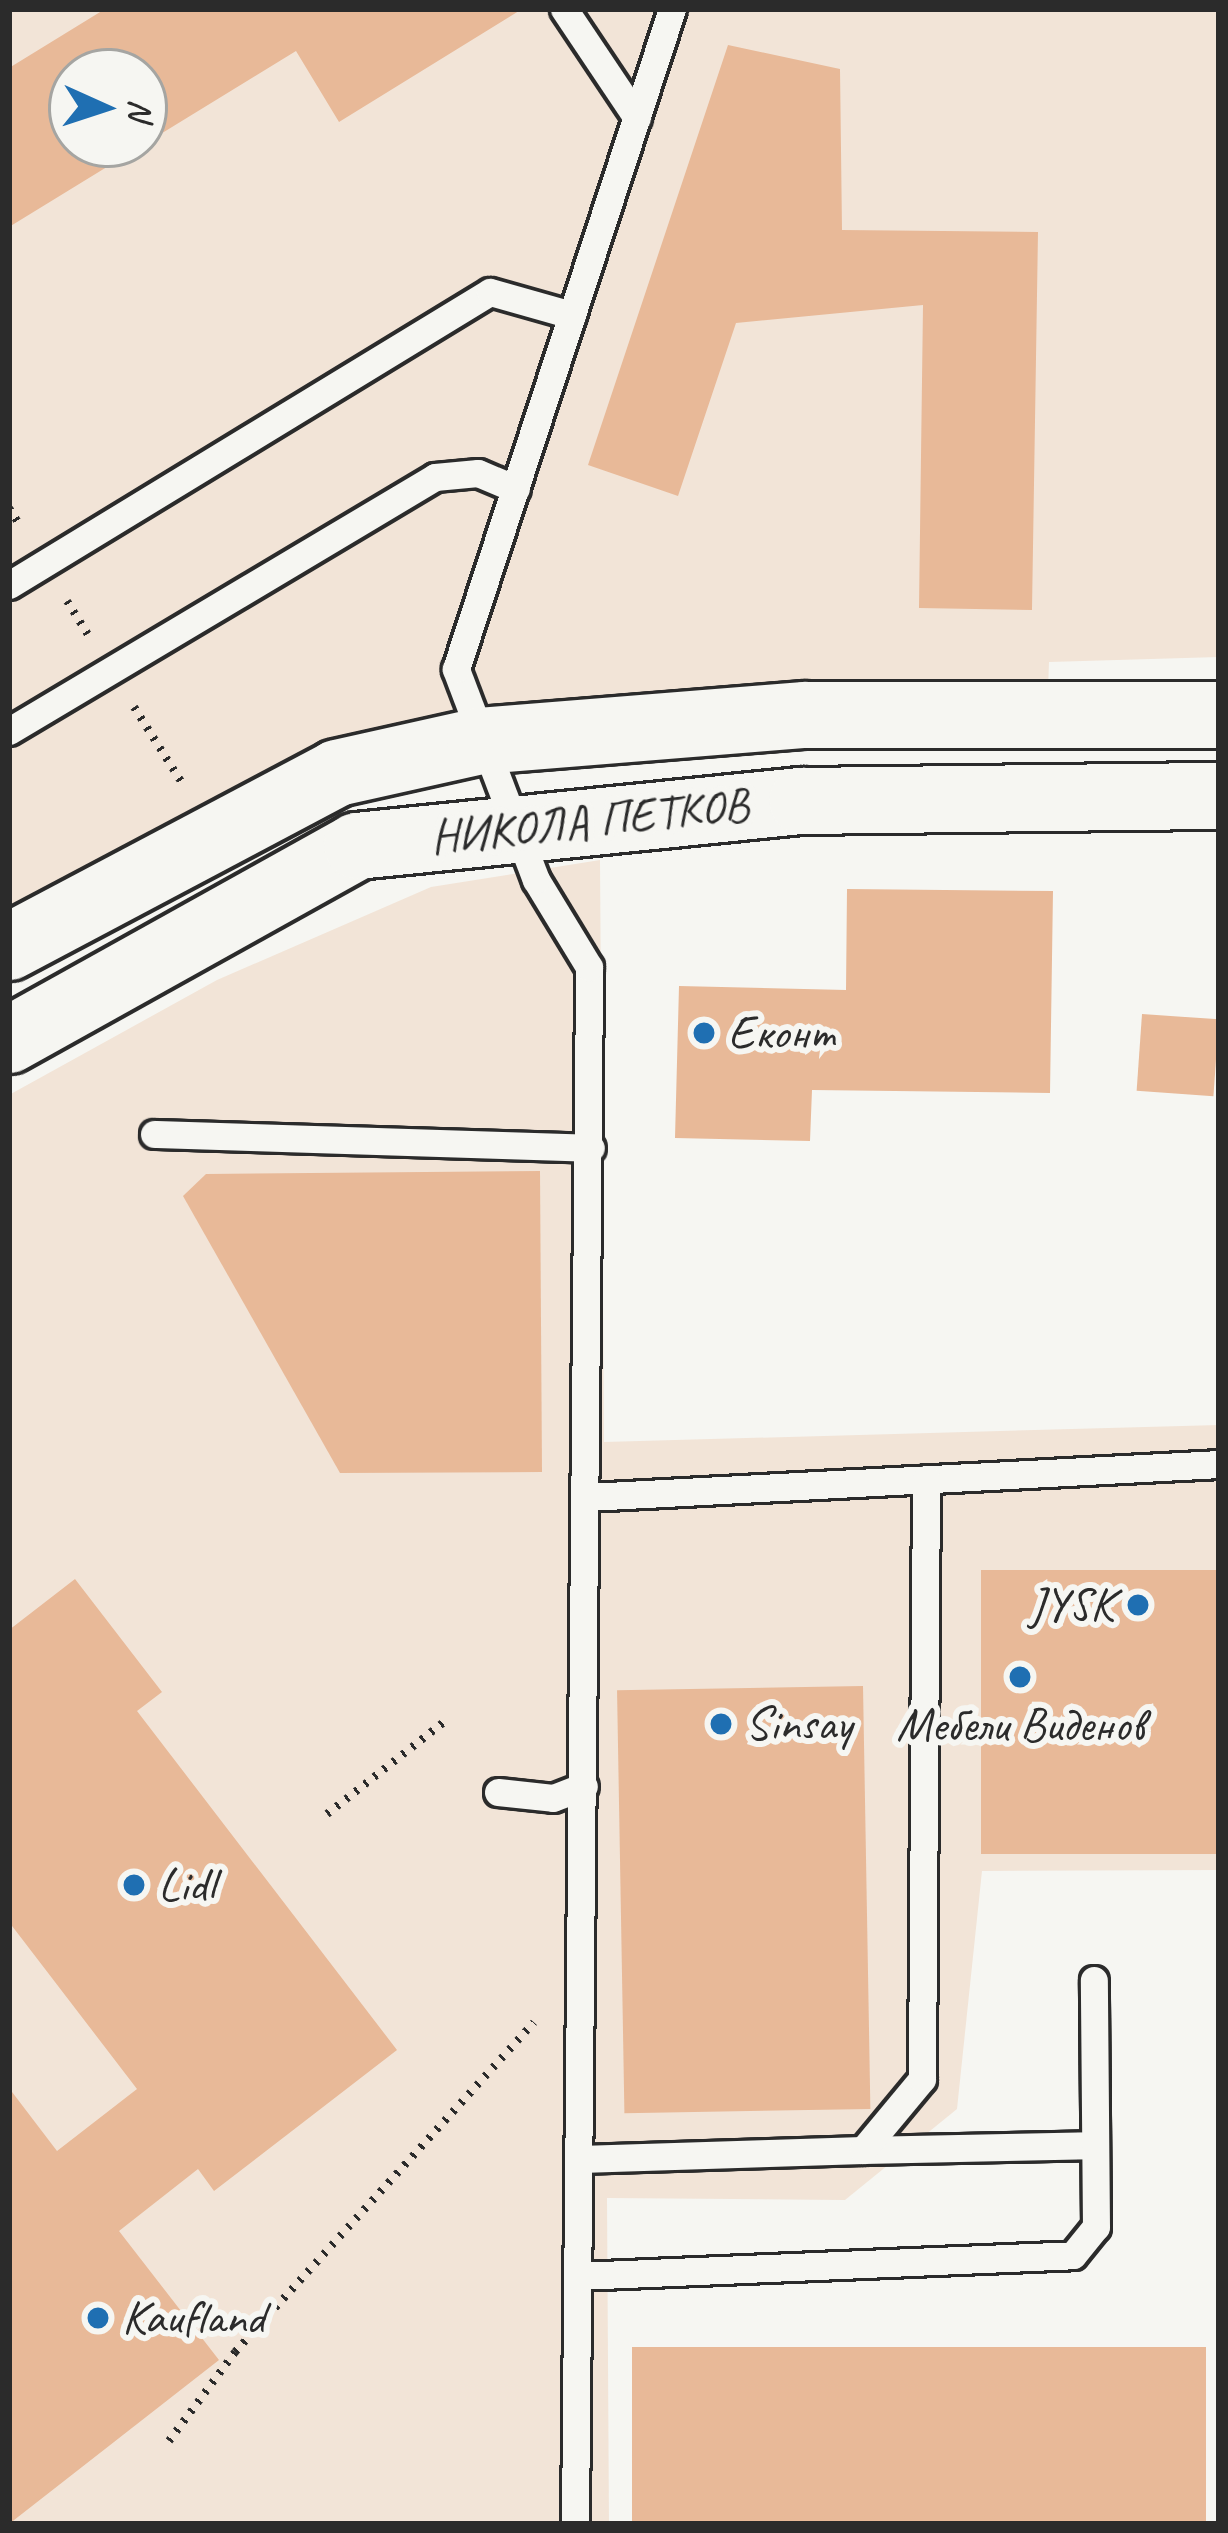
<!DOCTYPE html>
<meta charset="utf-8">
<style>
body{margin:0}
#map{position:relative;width:1228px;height:2533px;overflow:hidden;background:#f6f6f2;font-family:Caveat,sans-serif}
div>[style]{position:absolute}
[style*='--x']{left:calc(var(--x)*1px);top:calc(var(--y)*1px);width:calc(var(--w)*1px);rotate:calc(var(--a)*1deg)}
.built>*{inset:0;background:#f2e4d7}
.building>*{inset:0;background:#e8b998;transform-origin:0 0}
.path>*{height:8px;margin-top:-4px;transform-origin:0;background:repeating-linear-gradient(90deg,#2b2b2b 0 3px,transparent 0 12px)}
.roads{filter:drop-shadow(3px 0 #2b2b2b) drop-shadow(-3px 0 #2b2b2b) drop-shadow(0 3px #2b2b2b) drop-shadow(0 -3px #2b2b2b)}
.service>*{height:27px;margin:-13.5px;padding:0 13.5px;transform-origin:13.5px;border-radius:13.5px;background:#f6f6f2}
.secondary>*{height:66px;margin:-33px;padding:0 33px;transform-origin:33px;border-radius:33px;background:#f6f6f2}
.dots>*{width:33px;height:33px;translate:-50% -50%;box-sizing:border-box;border:6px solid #f6f6f2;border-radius:50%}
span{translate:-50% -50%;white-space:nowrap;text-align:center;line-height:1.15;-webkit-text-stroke:12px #f6f6f2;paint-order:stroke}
.street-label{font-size:48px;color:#2b2b2b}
.poi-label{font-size:48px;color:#2b2b2b}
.left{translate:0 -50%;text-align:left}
.right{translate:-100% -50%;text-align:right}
.frame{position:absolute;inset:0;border:12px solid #2b2b2b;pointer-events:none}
.north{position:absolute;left:48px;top:48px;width:120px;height:120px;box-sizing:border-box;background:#f6f6f2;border:3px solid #a5a5a2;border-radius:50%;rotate:93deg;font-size:33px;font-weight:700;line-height:48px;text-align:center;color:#2b2b2b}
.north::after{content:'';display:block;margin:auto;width:42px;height:54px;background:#1f6fb2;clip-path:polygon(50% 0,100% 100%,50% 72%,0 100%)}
</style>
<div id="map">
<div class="built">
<i style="clip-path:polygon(evenodd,9px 9px,1219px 9px,1219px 657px,1049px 662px,1047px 718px,480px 741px,9px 947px,9px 9px,72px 72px,144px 72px,144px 144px,72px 144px,72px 72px)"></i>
<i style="clip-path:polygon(600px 860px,604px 1442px,1219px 1425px,1219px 1870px,982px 1871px,957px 2109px,845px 2200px,607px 2198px,609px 2524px,9px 2524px,9px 1095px,217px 980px,431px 887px)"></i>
</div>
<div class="building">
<i style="clip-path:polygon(evenodd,105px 9px,522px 9px,339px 122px,296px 51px,9px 227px,9px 68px,105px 9px,72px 72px,144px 72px,144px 144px,72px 144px,72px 72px)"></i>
<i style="clip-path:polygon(728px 45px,840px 69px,842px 230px,1038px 232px,1032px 610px,919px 608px,923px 305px,736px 323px,678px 496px,588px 465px)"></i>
<i style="clip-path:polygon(847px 889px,1053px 891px,1050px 1093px,812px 1090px,810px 1141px,675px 1138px,679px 986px,846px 990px)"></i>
<i style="left:1142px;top:1014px;width:77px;height:77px;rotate:4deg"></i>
<i style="clip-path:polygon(540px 1171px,542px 1472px,340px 1473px,183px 1196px,206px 1174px)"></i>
<i style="left:981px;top:1570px;width:238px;height:284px"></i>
<i style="clip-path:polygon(75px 1579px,162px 1692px,137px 1711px,397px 2050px,214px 2191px,198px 2169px,119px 2231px,219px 2360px,9px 2524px,9px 2088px,57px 2151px,137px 2089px,9px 1922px,9px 1630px)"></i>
<i style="left:863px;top:1686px;width:423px;height:246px;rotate:89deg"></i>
<i style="left:1206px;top:2347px;width:177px;height:574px;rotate:90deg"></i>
</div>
<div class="path">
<i style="--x:9;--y:508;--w:22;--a:58"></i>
<i style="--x:67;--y:601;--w:39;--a:58"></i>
<i style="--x:134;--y:707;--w:93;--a:57.7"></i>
<i style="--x:327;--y:1814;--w:150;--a:-38.2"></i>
<i style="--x:169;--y:2441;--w:111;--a:-53.4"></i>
<i style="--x:235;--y:2352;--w:445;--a:-47.8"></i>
</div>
<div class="roads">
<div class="service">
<i style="--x:564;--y:9;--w:131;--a:56.2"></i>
<i style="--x:9;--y:585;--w:563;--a:-31.35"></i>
<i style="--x:490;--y:292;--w:85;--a:15.7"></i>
<i style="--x:9;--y:731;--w:496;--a:-30.8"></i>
<i style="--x:435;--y:477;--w:43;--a:-5.3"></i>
<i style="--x:478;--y:473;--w:41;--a:22.8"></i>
<i style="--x:154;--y:1134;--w:437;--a:1.8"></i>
<i style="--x:588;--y:1497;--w:632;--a:-2.99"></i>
<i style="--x:498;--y:1792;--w:55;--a:6.2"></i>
<i style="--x:553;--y:1798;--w:33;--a:-21"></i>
<i style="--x:863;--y:2150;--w:232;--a:-1.2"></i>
<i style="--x:580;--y:2159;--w:283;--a:-1.8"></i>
<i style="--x:863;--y:2150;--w:92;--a:-50.3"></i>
<i style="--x:922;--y:2079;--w:600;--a:-89.62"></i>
<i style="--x:578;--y:2276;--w:495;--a:-2.4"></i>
<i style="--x:1073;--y:2255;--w:36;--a:-51"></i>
<i style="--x:1096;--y:2227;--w:247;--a:-90.5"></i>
<i style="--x:575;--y:2524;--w:1557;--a:-89.48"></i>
<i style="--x:589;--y:967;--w:102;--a:-121.3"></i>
<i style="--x:536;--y:880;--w:226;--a:-110.8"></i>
<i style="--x:456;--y:669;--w:694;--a:-71.88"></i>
</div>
<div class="secondary">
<i style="--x:9;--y:947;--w:371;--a:-27.9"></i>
<i style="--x:337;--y:773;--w:147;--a:-12.6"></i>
<i style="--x:480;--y:741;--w:326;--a:-4.6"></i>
<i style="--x:805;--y:715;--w:414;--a:0"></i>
<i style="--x:9;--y:1040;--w:398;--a:-29.1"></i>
<i style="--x:357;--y:846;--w:447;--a:-5.8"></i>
<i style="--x:802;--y:801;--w:417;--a:-0.7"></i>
</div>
</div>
<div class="dots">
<i style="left:704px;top:1033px;background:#1f6fb2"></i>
<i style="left:1138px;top:1605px;background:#1f6fb2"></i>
<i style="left:1020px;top:1677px;background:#1f6fb2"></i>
<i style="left:721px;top:1724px;background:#1f6fb2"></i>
<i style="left:134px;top:1885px;background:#1f6fb2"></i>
<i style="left:98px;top:2318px;background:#1f6fb2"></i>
</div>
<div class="street-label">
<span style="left:589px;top:821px;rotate:-6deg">НИКОЛА ПЕТКОВ</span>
</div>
<div class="poi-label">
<span class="left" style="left:728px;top:1033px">Еконт</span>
<span class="right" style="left:1114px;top:1605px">JYSK</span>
<span class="left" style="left:745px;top:1724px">Sinsay</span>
<span style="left:1020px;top:1725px">Мебели Виденов</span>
<span class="left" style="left:158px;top:1885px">Lidl</span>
<span class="left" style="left:122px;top:2318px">Kaufland</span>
</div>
<div class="frame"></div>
<div class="north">N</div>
</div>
